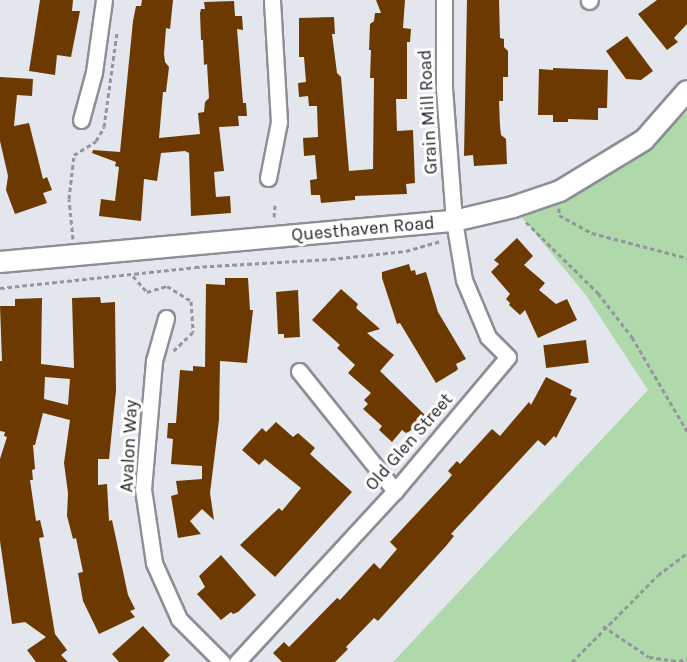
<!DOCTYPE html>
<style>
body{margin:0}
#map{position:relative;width:687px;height:662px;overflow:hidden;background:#e3e6ed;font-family:Karla,sans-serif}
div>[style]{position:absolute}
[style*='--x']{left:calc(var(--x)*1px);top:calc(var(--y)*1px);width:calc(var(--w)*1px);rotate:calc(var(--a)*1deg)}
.green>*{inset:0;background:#afd9aa}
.building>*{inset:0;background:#6c3a00;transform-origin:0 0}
.path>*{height:3px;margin-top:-1.5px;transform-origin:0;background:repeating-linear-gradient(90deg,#93969b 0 4.5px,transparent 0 7.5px)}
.roads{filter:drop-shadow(2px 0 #8c8f95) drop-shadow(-2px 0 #8c8f95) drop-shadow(0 2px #8c8f95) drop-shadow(0 -2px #8c8f95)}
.minor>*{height:15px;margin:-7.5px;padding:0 7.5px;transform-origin:7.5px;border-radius:7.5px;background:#fff}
.tertiary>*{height:20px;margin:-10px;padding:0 10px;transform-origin:10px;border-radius:10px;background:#fff}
span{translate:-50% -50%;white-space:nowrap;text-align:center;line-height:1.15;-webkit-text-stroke:6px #fff;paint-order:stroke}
.street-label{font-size:18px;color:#212225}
</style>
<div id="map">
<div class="green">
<i style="clip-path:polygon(687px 112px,687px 662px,393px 662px,648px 390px,585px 294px,520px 215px,610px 171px)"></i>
</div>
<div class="building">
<i style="clip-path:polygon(40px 0,73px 0,72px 11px,80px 11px,71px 57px,57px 55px,55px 75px,29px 71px)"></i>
<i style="clip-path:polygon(142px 0,173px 0,170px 29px,166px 28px,164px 54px,165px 62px,169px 67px,166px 92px,163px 92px,159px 138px,200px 134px,198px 113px,204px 112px,205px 102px,209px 98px,207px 64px,204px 65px,203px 40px,201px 40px,200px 13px,201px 9px,205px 9px,204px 2px,234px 1px,235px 16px,242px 16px,243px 30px,237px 29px,243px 103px,246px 103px,247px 116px,238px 116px,239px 126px,219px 127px,224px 171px,214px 172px,216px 197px,230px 196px,231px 213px,191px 216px,189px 153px,185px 151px,161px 153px,157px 181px,144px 179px,141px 221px,99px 216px,101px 199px,115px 201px,119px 167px,115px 166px,116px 162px,92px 153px,93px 150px,120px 152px,133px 21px,136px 6px,141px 6px)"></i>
<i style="clip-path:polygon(376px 0,405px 0,403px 28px,411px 29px,410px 42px,407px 42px,407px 99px,396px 99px,397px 131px,413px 130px,415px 183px,406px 184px,407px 194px,355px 196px,355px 200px,321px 203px,320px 195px,311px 195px,310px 180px,317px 179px,315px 155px,304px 156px,303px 138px,318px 137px,317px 106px,309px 106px,308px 96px,299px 97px,298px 83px,306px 82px,304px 57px,299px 57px,299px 18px,334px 17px,335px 34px,332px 34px,337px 73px,341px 77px,349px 171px,373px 169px,374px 78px,370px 78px,371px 50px,369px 50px,370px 24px,374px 21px,375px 13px,381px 13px)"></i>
<i style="clip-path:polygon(467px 0,499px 0,500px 38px,504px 39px,504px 47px,508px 51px,508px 77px,503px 77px,503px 101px,499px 101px,500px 126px,501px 135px,506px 139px,507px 164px,474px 166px,473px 155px,464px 156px)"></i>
<i style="clip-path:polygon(657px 0,687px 0,687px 24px,674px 38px,678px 42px,667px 50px,638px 14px)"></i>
<i style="clip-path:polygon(627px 36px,653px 71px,641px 80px,626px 79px,606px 51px)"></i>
<i style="clip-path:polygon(553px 68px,608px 70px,607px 108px,598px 108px,598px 120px,568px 119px,568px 122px,553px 122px,553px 115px,538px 115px,539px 69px,553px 70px)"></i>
<i style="clip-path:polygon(0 77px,33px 79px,32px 96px,17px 95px,14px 126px,29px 123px,43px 179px,47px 177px,52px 190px,43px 193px,47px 203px,15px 214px,6px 190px,8px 176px,0 141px)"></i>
<i style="clip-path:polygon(517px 238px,533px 256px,524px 265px,545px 283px,539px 290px,556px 304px,567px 299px,577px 320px,538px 338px,525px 310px,520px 315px,509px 305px,510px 303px,506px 299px,510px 294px,491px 272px,499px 264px,494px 260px)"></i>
<i style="clip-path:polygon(409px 264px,411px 271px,415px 270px,416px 275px,426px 272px,438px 312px,466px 359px,456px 364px,458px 369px,456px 371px,436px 383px,400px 323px,397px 324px,382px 278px,382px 272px)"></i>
<i style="clip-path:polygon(225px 278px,248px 278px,250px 310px,253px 310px,247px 363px,220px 361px,219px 420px,210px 493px,214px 520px,202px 509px,190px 521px,201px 534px,178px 538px,171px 496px,178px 494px,176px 481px,202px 479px,202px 466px,171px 464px,173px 439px,167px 438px,168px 423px,176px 423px,180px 370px,193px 371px,193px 366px,205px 367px,206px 284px,225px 285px)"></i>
<i style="clip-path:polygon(341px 289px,358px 304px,356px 308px,380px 329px,367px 333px,394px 355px,380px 371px,425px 415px,410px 431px,406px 433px,402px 430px,392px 442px,379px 430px,382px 426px,363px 409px,368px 404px,364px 400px,371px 393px,348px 373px,355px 365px,337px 348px,340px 345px,312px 320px)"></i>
<i style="clip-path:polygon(298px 290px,300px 337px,284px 338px,284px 334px,278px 334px,276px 292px)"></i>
<i style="clip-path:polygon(evenodd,100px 297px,101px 303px,115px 302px,116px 391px,109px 459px,98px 459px,98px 485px,107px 484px,109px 521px,112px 520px,128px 595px,135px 609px,130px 611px,135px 617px,99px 634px,83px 601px,78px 573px,83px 572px,76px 538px,73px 539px,67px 516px,68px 493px,64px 463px,70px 420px,43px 413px,35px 445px,33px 445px,35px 469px,32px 470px,33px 480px,30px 480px,36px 521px,40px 520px,44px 537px,39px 538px,55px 634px,67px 650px,61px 655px,68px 662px,36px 662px,27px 650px,46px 637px,25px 622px,12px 624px,0 541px,0 459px,7px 437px,4px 436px,5px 432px,0 431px,0 361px,2px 361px,0 306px,15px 306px,15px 299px,42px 298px,41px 364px,74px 368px,72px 298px,100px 297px,45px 377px,70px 379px,68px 405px,44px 399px,45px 377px)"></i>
<i style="left:586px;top:340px;width:23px;height:43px;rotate:83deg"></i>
<i style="clip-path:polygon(546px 377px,572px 390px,570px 395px,577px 398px,556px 438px,554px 436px,545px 446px,538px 440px,451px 534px,454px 536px,446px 546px,387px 611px,378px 621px,374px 618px,346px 647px,348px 649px,335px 662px,282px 662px,273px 653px,284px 642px,289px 647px,337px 598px,340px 600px,374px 563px,380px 569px,397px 549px,390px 542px,447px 481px,452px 475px,448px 471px,457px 461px,460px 464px,492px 429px,500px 436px,529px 402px,531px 405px)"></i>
<i style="clip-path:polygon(276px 422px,293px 437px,298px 433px,315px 448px,310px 454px,352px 492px,275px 577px,240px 545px,279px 508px,282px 511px,301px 488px,265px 459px,259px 465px,242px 450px,262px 428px,266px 432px)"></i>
<i style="clip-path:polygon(221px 555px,256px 595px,238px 612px,233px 614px,231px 612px,221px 620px,197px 594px,205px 587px,199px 576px)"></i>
<i style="clip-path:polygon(143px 626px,170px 655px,163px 662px,119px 662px,112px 654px)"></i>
</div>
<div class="path">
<i style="--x:559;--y:208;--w:7;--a:90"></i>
<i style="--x:559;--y:215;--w:38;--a:29"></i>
<i style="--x:592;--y:233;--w:98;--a:14.7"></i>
<i style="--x:274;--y:217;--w:12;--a:-85"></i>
<i style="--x:526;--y:222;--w:101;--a:44.6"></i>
<i style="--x:598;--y:293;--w:56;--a:52.3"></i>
<i style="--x:632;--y:337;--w:109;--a:59.7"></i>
<i style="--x:73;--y:239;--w:40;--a:-95.7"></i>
<i style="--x:69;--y:199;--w:44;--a:-83.5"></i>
<i style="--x:74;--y:155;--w:26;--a:-32"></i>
<i style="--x:96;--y:141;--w:16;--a:-60"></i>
<i style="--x:104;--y:127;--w:96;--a:-82.2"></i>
<i style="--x:133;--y:276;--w:21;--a:49"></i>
<i style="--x:147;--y:292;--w:21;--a:-17"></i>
<i style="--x:167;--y:286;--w:28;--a:32"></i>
<i style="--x:191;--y:301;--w:31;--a:86"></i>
<i style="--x:193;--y:332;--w:29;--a:136"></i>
<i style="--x:0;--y:288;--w:196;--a:-6.1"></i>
<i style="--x:195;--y:267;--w:136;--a:-3.4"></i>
<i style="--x:331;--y:259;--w:75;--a:-6.1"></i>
<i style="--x:406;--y:251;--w:37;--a:-16"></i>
<i style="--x:603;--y:626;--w:55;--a:34"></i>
<i style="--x:649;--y:657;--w:30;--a:8"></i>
<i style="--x:679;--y:661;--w:8;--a:-14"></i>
<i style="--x:572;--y:662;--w:122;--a:-45.3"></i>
<i style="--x:658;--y:575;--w:36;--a:-37"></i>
</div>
<div class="roads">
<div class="minor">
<i style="--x:589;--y:1;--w:1;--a:-45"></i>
<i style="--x:81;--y:120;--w:50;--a:-74.8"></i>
<i style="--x:94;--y:72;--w:73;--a:-82.1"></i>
<i style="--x:268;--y:178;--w:57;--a:-78.9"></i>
<i style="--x:279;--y:122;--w:122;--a:-93.3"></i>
<i style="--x:166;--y:318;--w:45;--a:105.6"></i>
<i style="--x:154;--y:361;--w:128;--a:94.9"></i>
<i style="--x:143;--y:489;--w:75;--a:81.5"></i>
<i style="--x:154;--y:563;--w:61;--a:65.9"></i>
<i style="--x:179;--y:619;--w:61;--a:45"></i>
<i style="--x:299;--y:371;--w:154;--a:51.3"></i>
<i style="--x:237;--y:662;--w:233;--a:-47.3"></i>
<i style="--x:395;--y:491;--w:175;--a:-49.9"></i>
<i style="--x:508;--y:357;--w:28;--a:-135"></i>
<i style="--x:488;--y:337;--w:62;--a:-112.8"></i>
<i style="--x:464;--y:280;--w:60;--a:-99.6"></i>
<i style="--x:454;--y:221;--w:133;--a:-94.3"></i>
<i style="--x:444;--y:88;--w:88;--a:-90"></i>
</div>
<div class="tertiary">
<i style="--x:0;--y:262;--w:456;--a:-5.2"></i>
<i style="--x:454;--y:221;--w:61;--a:-13.3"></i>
<i style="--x:513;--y:207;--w:50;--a:-18.8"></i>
<i style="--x:560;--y:191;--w:98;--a:-31.3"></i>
<i style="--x:644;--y:140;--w:65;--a:-48.7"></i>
</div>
</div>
<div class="street-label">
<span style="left:428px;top:112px;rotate:-93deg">Grain Mill Road</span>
<span style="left:363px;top:229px;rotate:-5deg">Questhaven Road</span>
<span style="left:409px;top:442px;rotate:-49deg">Old Glen Street</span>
<span style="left:129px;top:446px;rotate:-87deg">Avalon Way</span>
</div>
</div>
